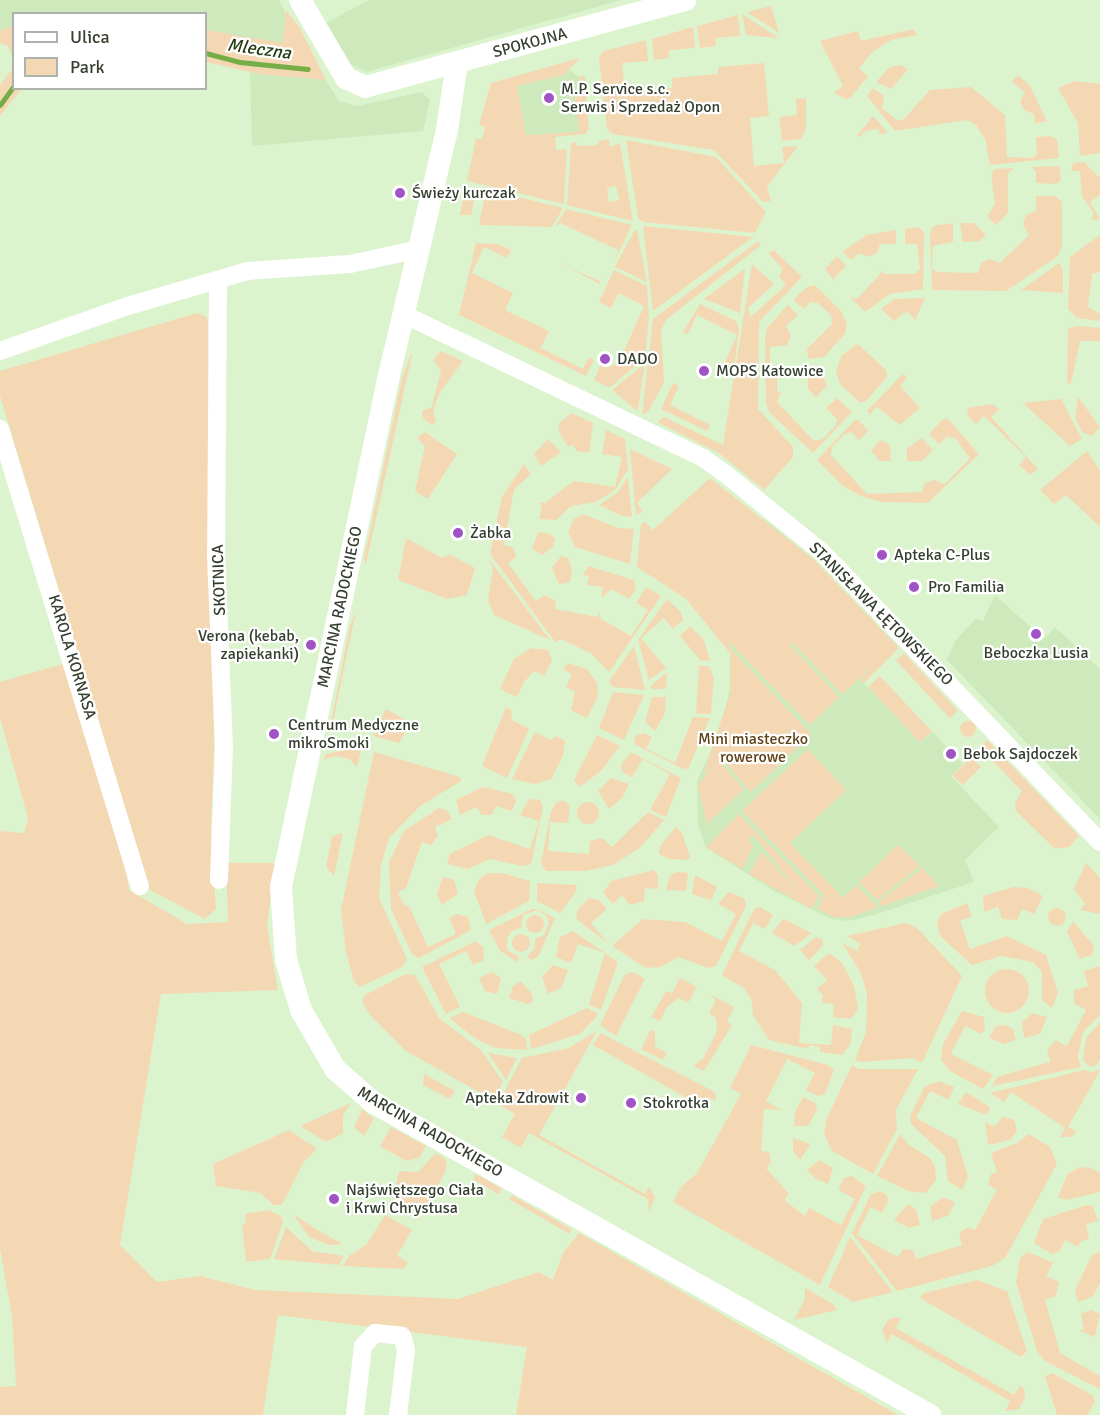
<!DOCTYPE html>
<meta charset="utf-8">
<style>
body{margin:0}
#map{position:relative;width:1100px;height:1415px;overflow:hidden;background:#dcf4cd;font-family:Signika,sans-serif}
div>[style]{position:absolute}
[style*='--x']{left:calc(var(--x)*1px);top:calc(var(--y)*1px);width:calc(var(--w)*1px);rotate:calc(var(--a)*1deg)}
.built>*{inset:0;background:#ceeabc}
.green>*{inset:0;background:#f4d8b4;transform-origin:0 0}
.round{border-radius:50%}
.stream>*{height:4.5px;margin:-2.25px;padding:0 2.25px;transform-origin:2.25px;border-radius:2.25px;background:#75ad46}
.minor>*{height:18px;margin:-9px;padding:0 9px;transform-origin:9px;border-radius:9px;background:#fff}
.tertiary>*{height:22px;margin:-11px;padding:0 11px;transform-origin:11px;border-radius:11px;background:#fff}
.dots>*{width:16px;height:16px;translate:-50% -50%;box-sizing:border-box;border:3px solid #fff;border-radius:50%}
span{translate:-50% -50%;white-space:nowrap;text-align:center;line-height:1.15;-webkit-text-stroke:4.5px #fff;paint-order:stroke}
.street-label{font-size:16px;color:#353e2f}
.poi-label{font-size:16px;color:#353e2f}
.left{translate:0 -50%;text-align:left}
.right{translate:-100% -50%;text-align:right}
.park-label{font-size:16px;color:#604217}
.water-label{font-size:18px;color:#253b12;font-style:italic}
.legend{position:absolute;left:12px;top:12px;width:195px;height:78px;box-sizing:border-box;background:#fff;border:2px solid #aeb2ac;margin:0;padding:8px 10px;list-style:none;font-size:18px;color:#353e2f}
.legend li{display:flex;align-items:center;gap:12px;height:30px}
.legend b{width:30px;border:2px solid #aeb2ac}
</style>
<div id="map">
<div class="built">
<i style="clip-path:polygon(0 0,279px 0,305px 54px,206px 35px,206px 14px,14px 14px,13px 57px,0 32px)"></i>
<i style="clip-path:polygon(369px 0,621px 0,367px 72px,348px 63px,326px 23px)"></i>
<i style="clip-path:polygon(570px 70px,579px 77px,580px 134px,521px 139px,517px 86px)"></i>
<i style="clip-path:polygon(250px 72px,326px 80px,339px 101px,357px 106px,422px 92px,430px 100px,423px 131px,252px 146px)"></i>
<i style="clip-path:polygon(764px 519px,813px 559px,897px 645px,861px 680px,920px 743px,933px 732px,963px 764px,951px 776px,999px 827px,965px 860px,974px 882px,874px 915px,848px 921px,831px 919px,774px 891px,705px 847px,698px 824px,697px 781px,721px 729px,733px 673px,730px 653px,714px 629px,646px 556px)"></i>
<i style="clip-path:polygon(995px 595px,1044px 639px,1055px 627px,1100px 669px,1100px 819px,947px 660px,955px 641px,976px 618px,983px 621px)"></i>
</div>
<div class="green">
<i style="clip-path:polygon(771px 6px,779px 33px,747px 12px)"></i>
<i style="clip-path:polygon(286px 10px,300px 28px,326px 80px,259px 74px,206px 62px,206px 30px,283px 43px)"></i>
<i style="clip-path:polygon(742px 14px,779px 38px,746px 35px)"></i>
<i style="clip-path:polygon(738px 15px,740px 36px,715px 38px,716px 46px,700px 48px,697px 26px)"></i>
<i style="clip-path:polygon(13px 25px,13px 57px,8px 46px,0 43px,0 31px)"></i>
<i style="clip-path:polygon(693px 27px,695px 48px,669px 50px,669px 58px,654px 60px,652px 39px)"></i>
<i style="clip-path:polygon(914px 29px,917px 35px,891px 40px,871px 53px,859px 69px,868px 76px,851px 97px,846px 99px,834px 93px,843px 86px,820px 41px,858px 31px,861px 41px)"></i>
<i style="clip-path:polygon(646px 40px,648px 61px,622px 63px,625px 92px,672px 88px,672px 78px,718px 74px,718px 67px,764px 63px,769px 116px,750px 118px,754px 166px,784px 163px,782px 147px,798px 146px,767px 187px,771px 201px,763px 202px,714px 150px,613px 134px,607px 129px,599px 57px,604px 51px)"></i>
<i style="clip-path:polygon(580px 58px,564px 75px,517px 86px,526px 135px,579px 132px,574px 92px,580px 92px,579px 77px,585px 76px,589px 129px,585px 134px,555px 137px,556px 150px,567px 149px,564px 204px,467px 181px,476px 139px,482px 139px,485px 127px,479px 125px,491px 83px)"></i>
<i style="clip-path:polygon(901px 65px,908px 69px,891px 89px,876px 82px,890px 67px)"></i>
<i style="clip-path:polygon(13px 68px,14px 88px,22px 89px,0 116px,0 85px)"></i>
<i style="clip-path:polygon(1018px 75px,1030px 86px,1047px 121px,1035px 124px,1034px 114px,1024px 110px,1020px 101px,1025px 93px,1012px 82px)"></i>
<i style="clip-path:polygon(1075px 81px,1100px 84px,1100px 153px,1080px 156px,1078px 123px,1058px 88px)"></i>
<i style="clip-path:polygon(971px 87px,1005px 115px,1007px 157px,1032px 158px,1037px 155px,1036px 137px,1050px 136px,1057px 139px,1059px 158px,990px 165px,985px 139px,976px 125px,967px 120px,895px 131px,867px 96px,873px 88px,884px 96px,882px 108px,897px 120px,903px 120px,930px 90px)"></i>
<i style="clip-path:polygon(806px 98px,806px 129px,801px 139px,782px 141px,779px 117px,797px 115px,796px 99px)"></i>
<i style="clip-path:polygon(873px 116px,888px 133px,880px 134px,878px 129px,862px 132px,862px 136px,856px 137px)"></i>
<i style="clip-path:polygon(evenodd,609px 139px,610px 147px,620px 143px,633px 221px,567px 205px,571px 143px,577px 142px,577px 146px,598px 145px,598px 141px,609px 139px,616px 186px,619px 200px,609px 202px,607px 188px,616px 186px)"></i>
<i style="clip-path:polygon(626px 140px,716px 157px,766px 212px,755px 233px,643px 222px,638px 218px)"></i>
<i style="clip-path:polygon(1084px 162px,1100px 178px,1100px 195px,1090px 202px,1100px 219px,1091px 220px,1094px 213px,1082px 197px,1080px 171px,1071px 171px,1073px 163px)"></i>
<i style="clip-path:polygon(1059px 166px,1061px 180px,1056px 184px,1036px 183px,1036px 171px,1031px 167px)"></i>
<i style="clip-path:polygon(1014px 168px,1008px 173px,1008px 213px,996px 225px,987px 216px,995px 204px,991px 174px,995px 169px)"></i>
<i style="clip-path:polygon(486px 189px,563px 208px,552px 227px,479px 225px)"></i>
<i style="clip-path:polygon(465px 190px,476px 193px,471px 215px,460px 215px)"></i>
<i style="clip-path:polygon(1036px 196px,1055px 196px,1062px 202px,1062px 246px,1058px 256px,1006px 291px,932px 290px,930px 234px,933px 226px,953px 223px,953px 242px,933px 246px,932px 268px,936px 272px,978px 273px,981px 263px,989px 259px,1000px 263px,1029px 235px,1023px 225px,1026px 215px,1036px 211px)"></i>
<i style="clip-path:polygon(566px 209px,632px 225px,614px 262px,618px 250px,560px 223px,555px 227px)"></i>
<i style="clip-path:polygon(960px 223px,974px 223px,986px 235px,979px 241px,963px 242px)"></i>
<i style="clip-path:polygon(643px 226px,753px 237px,653px 311px)"></i>
<i style="clip-path:polygon(919px 227px,924px 232px,923px 289px,890px 294px,865px 312px,850px 297px,857px 299px,880px 274px,879px 269px,884px 274px,915px 274px,920px 269px,917px 244px,905px 244px,905px 229px)"></i>
<i style="clip-path:polygon(635px 229px,637px 230px,647px 282px,615px 267px)"></i>
<i style="clip-path:polygon(896px 230px,896px 244px,880px 244px,877px 253px,868px 257px,858px 253px,852px 260px,842px 252px,866px 235px)"></i>
<i style="clip-path:polygon(1100px 235px,1100px 272px,1092px 274px,1088px 307px,1100px 314px,1100px 321px,1077px 318px,1068px 309px,1070px 257px)"></i>
<i style="clip-path:polygon(758px 241px,761px 245px,666px 320px,661px 331px,664px 383px,648px 412px,642px 414px,653px 319px)"></i>
<i style="clip-path:polygon(476px 243px,497px 244px,511px 250px,507px 258px,484px 247px,472px 273px,513px 293px,505px 310px,549px 331px,541px 348px,583px 369px,589px 357px,594px 360px,586px 376px,459px 315px)"></i>
<i style="clip-path:polygon(774px 250px,802px 277px,759px 322px,758px 409px,793px 447px,793px 457px,764px 490px,719px 453px,657px 422px,664px 417px,723px 445px,752px 264px,774px 284px,748px 308px,751px 317px,786px 285px,779px 276px,783px 269px,768px 253px)"></i>
<i style="clip-path:polygon(837px 256px,846px 266px,834px 278px,836px 283px,825px 269px)"></i>
<i style="clip-path:polygon(558px 262px,601px 282px,608px 272px,600px 284px)"></i>
<i style="clip-path:polygon(1059px 263px,1063px 271px,1063px 293px,1021px 290px)"></i>
<i style="clip-path:polygon(745px 269px,740px 313px,704px 299px)"></i>
<i style="clip-path:polygon(614px 270px,647px 286px,649px 318px,645px 358px,609px 388px,594px 380px,601px 364px,608px 367px,619px 363px,644px 306px,619px 293px,611px 308px,599px 302px)"></i>
<i style="clip-path:polygon(815px 285px,841px 311px,847px 324px,845px 334px,824px 357px,808px 359px,807px 349px,832px 324px,831px 315px,818px 303px,810px 302px,804px 309px,793px 300px,807px 287px)"></i>
<i style="clip-path:polygon(925px 298px,915px 320px,907px 311px,894px 321px,881px 309px,894px 299px)"></i>
<i style="clip-path:polygon(700px 304px,736px 321px,739px 330px,733px 375px,721px 371px,737px 335px,697px 315px,688px 334px,683px 332px)"></i>
<i style="clip-path:polygon(788px 305px,798px 315px,786px 326px,791px 336px,787px 345px,770px 347px,770px 373px,777px 374px,777px 391px,781px 392px,777px 402px,814px 441px,823px 439px,836px 425px,837px 419px,826px 408px,837px 398px,852px 412px,813px 453px,770px 413px,766px 404px,765px 338px,767px 328px)"></i>
<i style="clip-path:polygon(197px 313px,207px 317px,208px 326px,214px 745px,211px 829px,216px 909px,205px 919px,150px 890px,0 396px,0 371px)"></i>
<i style="clip-path:polygon(1080px 326px,1100px 328px,1100px 341px,1080px 341px,1071px 384px,1067px 383px,1068px 328px)"></i>
<i style="clip-path:polygon(858px 344px,886px 370px,887px 377px,865px 402px,859px 402px,840px 384px,836px 371px,842px 355px)"></i>
<i style="clip-path:polygon(441px 351px,463px 361px,439px 394px,433px 410px,436px 421px,432px 425px,423px 418px,422px 411px,432px 407px,441px 370px,433px 360px)"></i>
<i style="clip-path:polygon(411px 354px,412px 355px,366px 564px,364px 559px,402px 378px)"></i>
<i style="clip-path:polygon(645px 363px,638px 409px,637px 411px,612px 390px)"></i>
<i style="clip-path:polygon(808px 372px,823px 374px,827px 386px,816px 397px,808px 389px)"></i>
<i style="clip-path:polygon(903px 374px,907px 378px,900px 386px,920px 408px,900px 425px,877px 407px,870px 414px,867px 411px)"></i>
<i style="clip-path:polygon(673px 383px,679px 386px,670px 405px,710px 425px,707px 431px,661px 409px)"></i>
<i style="clip-path:polygon(1078px 397px,1100px 427px,1092px 436px,1082px 432px,1075px 417px)"></i>
<i style="clip-path:polygon(1061px 399px,1082px 439px,1070px 446px,1023px 403px)"></i>
<i style="clip-path:polygon(992px 404px,999px 409px,991px 417px,1038px 469px,1030px 475px,1019px 465px,1026px 457px,984px 416px,976px 424px,967px 415px,968px 408px)"></i>
<i style="clip-path:polygon(572px 413px,593px 423px,589px 453px,576px 451px,573px 444px,568px 447px,558px 430px,560px 422px)"></i>
<i style="clip-path:polygon(943px 419px,948px 419px,979px 454px,928px 503px,882px 502px,863px 497px,843px 486px,817px 460px,855px 420px,859px 420px,868px 431px,859px 440px,851px 432px,845px 434px,832px 447px,831px 455px,867px 494px,922px 492px,925px 483px,934px 480px,945px 484px,970px 458px,955px 438px,947px 437px,939px 444px,929px 434px)"></i>
<i style="clip-path:polygon(606px 430px,625px 439px,628px 470px,615px 490px,596px 502px,571px 506px,556px 520px,539px 519px,542px 506px,539px 503px,545px 503px,574px 481px,615px 487px,622px 457px,602px 454px)"></i>
<i style="clip-path:polygon(425px 432px,457px 454px,428px 499px,415px 491px,425px 446px,417px 438px)"></i>
<i style="clip-path:polygon(922px 438px,933px 450px,922px 461px,907px 461px,907px 448px)"></i>
<i style="clip-path:polygon(548px 439px,561px 452px,541px 466px,534px 454px)"></i>
<i style="clip-path:polygon(880px 440px,890px 445px,891px 461px,880px 461px,871px 451px)"></i>
<i style="clip-path:polygon(630px 449px,672px 469px,637px 503px,643px 511px,636px 515px)"></i>
<i style="clip-path:polygon(1087px 451px,1100px 471px,1100px 527px,1066px 495px,1054px 504px,1040px 490px)"></i>
<i style="clip-path:polygon(524px 464px,531px 474px,514px 490px,504px 545px,513px 547px,516px 557px,508px 563px,536px 601px,545px 595px,556px 601px,555px 609px,598px 617px,599px 612px,601px 619px,631px 636px,648px 610px,636px 603px,646px 587px,661px 596px,609px 672px,592px 654px,561px 639px,556px 643px,490px 554px,502px 497px)"></i>
<i style="clip-path:polygon(628px 477px,632px 517px,622px 516px,599px 505px,618px 492px)"></i>
<i style="clip-path:polygon(710px 478px,813px 559px,899px 648px,864px 683px,860px 680px,872px 667px,842px 694px,792px 642px,790px 645px,839px 697px,810px 725px,729px 642px,730px 648px,811px 734px,751px 792px,721px 758px,703px 775px,730px 694px,730px 653px,686px 599px,637px 567px,641px 524px,645px 522px,653px 530px)"></i>
<i style="clip-path:polygon(583px 514px,618px 528px,634px 529px,630px 564px,575px 547px,568px 531px,574px 519px)"></i>
<i style="clip-path:polygon(538px 532px,550px 534px,555px 539px,553px 547px,542px 555px,532px 549px)"></i>
<i style="clip-path:polygon(406px 538px,442px 558px,449px 554px,475px 568px,467px 595px,447px 599px,398px 580px)"></i>
<i style="clip-path:polygon(561px 556px,568px 558px,572px 570px,570px 582px,559px 584px,552px 568px)"></i>
<i style="clip-path:polygon(489px 559px,550px 640px,494px 615px,488px 600px,493px 568px)"></i>
<i style="clip-path:polygon(588px 566px,634px 580px,636px 588px,629px 599px,612px 589px,601px 598px,603px 587px,587px 585px,589px 576px,583px 575px)"></i>
<i style="clip-path:polygon(667px 599px,681px 612px,683px 620px,673px 629px,664px 618px,641px 638px,666px 668px,649px 680px,638px 640px)"></i>
<i style="clip-path:polygon(356px 611px,332px 727px,330px 727px,350px 625px)"></i>
<i style="clip-path:polygon(690px 626px,704px 640px,710px 661px,700px 660px,680px 636px)"></i>
<i style="clip-path:polygon(634px 646px,645px 690px,612px 687px,609px 681px)"></i>
<i style="clip-path:polygon(531px 648px,548px 650px,552px 661px,544px 676px,534px 671px,524px 682px,517px 697px,500px 689px,514px 659px)"></i>
<i style="left:904px;top:653px;width:79px;height:11px;rotate:47deg"></i>
<i style="clip-path:polygon(568px 663px,587px 669px,597px 683px,598px 696px,587px 718px,571px 710px,575px 692px,566px 687px,572px 674px,563px 669px)"></i>
<i style="clip-path:polygon(63px 664px,122px 851px,129px 890px,187px 924px,228px 922px,226px 863px,275px 863px,267px 926px,278px 990px,161px 994px,120px 1245px,157px 1282px,200px 1276px,256px 1290px,458px 1299px,539px 1272px,553px 1280px,563px 1253px,579px 1233px,898px 1415px,516px 1415px,527px 1347px,278px 1315px,263px 1415px,0 1415px,0 1387px,16px 1386px,12px 1317px,0 1249px,0 831px,24px 833px,28px 818px,0 718px,0 682px)"></i>
<i style="clip-path:polygon(699px 666px,709px 666px,714px 678px,711px 714px,696px 714px)"></i>
<i style="clip-path:polygon(667px 672px,666px 689px,651px 689px,651px 686px)"></i>
<i style="left:880px;top:676px;width:76px;height:16px;rotate:47deg"></i>
<i style="clip-path:polygon(613px 692px,644px 695px,624px 740px,599px 728px)"></i>
<i style="clip-path:polygon(652px 697px,666px 697px,665px 713px,655px 731px,645px 722px)"></i>
<i style="clip-path:polygon(506px 707px,511px 710px,512px 720px,529px 729px,507px 778px,482px 766px)"></i>
<i style="clip-path:polygon(386px 709px,411px 723px,399px 743px,373px 736px)"></i>
<i style="clip-path:polygon(693px 717px,710px 718px,688px 769px,681px 768px,634px 744px,635px 736px,644px 733px,652px 737px,646px 749px,675px 763px)"></i>
<i class="round" style="left:960px;top:721px;width:16px;height:16px"></i>
<i style="clip-path:polygon(535px 732px,551px 740px,556px 736px,565px 741px,563px 756px,551px 779px,534px 784px,512px 779px)"></i>
<i style="clip-path:polygon(597px 735px,620px 746px,602px 770px,580px 787px,574px 780px)"></i>
<i style="clip-path:polygon(987px 740px,1079px 836px,1069px 847px,1055px 849px,1016px 811px,1015px 803px,1022px 791px,979px 747px)"></i>
<i style="clip-path:polygon(354px 748px,361px 750px,357px 767px,349px 759px,335px 756px,323px 760px,326px 754px)"></i>
<i style="clip-path:polygon(808px 749px,846px 790px,790px 843px,843px 898px,856px 885px,878px 907px,851px 917px,834px 917px,818px 909px,824px 895px,742px 811px)"></i>
<i style="clip-path:polygon(374px 752px,460px 777px,461px 781px,420px 806px,389px 838px,381px 865px,379px 898px,407px 959px,402px 967px,360px 987px,354px 981px,346px 952px,341px 910px)"></i>
<i style="clip-path:polygon(631px 752px,681px 778px,666px 817px,650px 810px,670px 774px,643px 759px,632px 777px,622px 772px,621px 765px)"></i>
<i style="left:971px;top:757px;width:14px;height:26px;rotate:45deg"></i>
<i style="clip-path:polygon(718px 760px,744px 789px,707px 824px,698px 785px)"></i>
<i style="clip-path:polygon(611px 778px,629px 784px,623px 797px,609px 809px,598px 791px)"></i>
<i style="clip-path:polygon(483px 787px,513px 794px,516px 801px,512px 811px,496px 806px,492px 815px,481px 815px,477px 807px,460px 815px,456px 800px)"></i>
<i style="clip-path:polygon(529px 799px,540px 800px,543px 807px,531px 864px,522px 866px,490px 859px,468px 869px,447px 864px,450px 854px,488px 835px,530px 849px,539px 821px,520px 815px)"></i>
<i style="clip-path:polygon(564px 801px,570px 805px,568px 823px,550px 822px,548px 851px,589px 854px,590px 841px,603px 838px,612px 847px,648px 812px,664px 820px,641px 847px,613px 865px,586px 871px,546px 871px,541px 863px,551px 811px,557px 802px)"></i>
<i class="round" style="left:577px;top:802px;width:22px;height:22px"></i>
<i style="clip-path:polygon(439px 808px,446px 810px,452px 819px,435px 827px,438px 836px,431px 845px,422px 842px,406px 888px,398px 893px,405px 906px,409px 906px,428px 947px,456px 934px,449px 918px,456px 914px,468px 917px,471px 930px,419px 958px,412px 954px,391px 909px,389px 862px,404px 831px)"></i>
<i style="clip-path:polygon(739px 814px,819px 896px,811px 909px,749px 874px,761px 852px,798px 891px,754px 835px,748px 839px,753px 846px,742px 869px,706px 847px)"></i>
<i style="clip-path:polygon(676px 827px,682px 833px,690px 857px,687px 860px,670px 859px,659px 854px,660px 846px)"></i>
<i style="clip-path:polygon(343px 833px,334px 876px,326px 867px,332px 836px)"></i>
<i style="clip-path:polygon(898px 845px,920px 866px,877px 900px,859px 882px)"></i>
<i style="clip-path:polygon(1086px 863px,1100px 878px,1100px 914px,1080px 910px,1085px 904px,1074px 889px)"></i>
<i style="clip-path:polygon(923px 868px,939px 886px,882px 906px,878px 902px)"></i>
<i style="clip-path:polygon(654px 870px,658px 875px,658px 889px,645px 888px,644px 901px,630px 905px,622px 895px,613px 904px,603px 893px,611px 881px)"></i>
<i style="clip-path:polygon(678px 872px,688px 873px,686px 891px,666px 890px,670px 875px)"></i>
<i style="clip-path:polygon(488px 873px,502px 873px,530px 881px,529px 901px,486px 924px,474px 891px,479px 879px)"></i>
<i style="clip-path:polygon(695px 875px,717px 887px,711px 900px,692px 894px)"></i>
<i style="clip-path:polygon(443px 877px,454px 880px,458px 894px,442px 905px,437px 894px)"></i>
<i style="clip-path:polygon(537px 883px,576px 885px,577px 890px,560px 913px,537px 901px)"></i>
<i style="clip-path:polygon(1014px 887px,1028px 888px,1043px 896px,1034px 914px,1022px 909px,1017px 920px,1002px 919px,998px 907px,984px 912px,983px 896px)"></i>
<i style="clip-path:polygon(729px 892px,745px 899px,746px 906px,716px 966px,709px 968px,678px 957px,661px 967px,646px 968px,612px 946px,643px 919px,685px 922px,722px 941px,736px 914px,718px 904px)"></i>
<i style="clip-path:polygon(589px 898px,599px 900px,607px 909px,591px 923px,609px 944px,576px 919px,578px 909px)"></i>
<i style="clip-path:polygon(967px 903px,972px 916px,960px 921px,970px 949px,1007px 936px,1046px 955px,1058px 993px,1052px 1008px,1042px 1000px,1042px 972px,1033px 962px,1001px 956px,972px 965px,940px 936px,937px 923px,941px 914px)"></i>
<i style="clip-path:polygon(760px 907px,773px 915px,765px 929px,753px 923px,739px 951px,775px 970px,802px 1003px,799px 1043px,831px 1045px,833px 1025px,852px 1029px,851px 1043px,843px 1055px,820px 1052px,820px 1047px,810px 1045px,808px 1049px,769px 1040px,753px 1015px,752px 1001px,744px 988px,722px 975px,754px 909px)"></i>
<i class="round" style="left:1048px;top:908px;width:18px;height:18px"></i>
<i style="clip-path:polygon(532px 909px,537px 909px,555px 918px,538px 957px,531px 960px,527px 957px,535px 948px,535px 939px,544px 935px,549px 923px,546px 915px,537px 910px,523px 915px,521px 928px,512px 931px,507px 938px,507px 950px,519px 957px,517px 962px,500px 951px,489px 930px)"></i>
<i class="round" style="left:526px;top:915px;width:18px;height:18px"></i>
<i style="clip-path:polygon(783px 919px,786px 920px,811px 933px,795px 946px,772px 933px)"></i>
<i style="clip-path:polygon(1073px 921px,1094px 946px,1092px 955px,1080px 959px,1067px 932px)"></i>
<i style="clip-path:polygon(906px 923px,918px 929px,962px 976px,922px 1063px,913px 1058px,860px 1062px,855px 1060px,866px 1032px,867px 994px,861px 973px,842px 943px,857px 951px,860px 944px,847px 936px)"></i>
<i style="clip-path:polygon(573px 931px,618px 962px,601px 1010px,589px 1005px,605px 953px,578px 944px,571px 963px,556px 957px,560px 937px)"></i>
<i class="round" style="left:512px;top:934px;width:18px;height:18px"></i>
<i style="clip-path:polygon(816px 937px,822px 939px,823px 946px,809px 960px,800px 950px)"></i>
<i style="clip-path:polygon(476px 941px,483px 947px,484px 960px,473px 965px,466px 951px,439px 964px,460px 1007px,446px 1014px,422px 967px)"></i>
<i style="clip-path:polygon(829px 953px,842px 963px,854px 986px,858px 1008px,851px 1019px,833px 1017px,834px 1004px,822px 1003px,823px 995px,817px 989px,827px 980px,814px 966px)"></i>
<i style="clip-path:polygon(553px 965px,568px 970px,562px 987px,548px 994px,542px 977px)"></i>
<i style="clip-path:polygon(1100px 966px,1100px 1015px,1083px 1032px,1078px 1057px,1081px 1067px,992px 1086px,997px 1077px,1050px 1062px,1047px 1050px,1056px 1040px,1067px 1046px,1086px 1010px,1074px 1003px,1074px 990px,1088px 986px,1084px 971px)"></i>
<i class="round" style="left:985px;top:969px;width:44px;height:44px"></i>
<i style="clip-path:polygon(492px 972px,501px 978px,497px 994px,485px 991px,479px 978px)"></i>
<i style="clip-path:polygon(633px 972px,645px 979px,616px 1036px,600px 1025px,625px 974px)"></i>
<i style="clip-path:polygon(406px 974px,415px 975px,439px 1018px,481px 1050px,503px 1082px,493px 1100px,406px 1051px,370px 1015px,362px 1002px,365px 995px)"></i>
<i style="clip-path:polygon(680px 978px,697px 987px,688px 1003px,679px 998px,667px 1007px,660px 1021px,651px 1017px,666px 991px,672px 993px)"></i>
<i style="clip-path:polygon(521px 981px,532px 994px,533px 1001px,528px 1004px,509px 998px,513px 986px)"></i>
<i style="clip-path:polygon(708px 993px,734px 1007px,727px 1022px,732px 1025px,704px 1071px,694px 1066px,704px 1057px,717px 1031px,716px 1018px,709px 1014px,716px 1000px)"></i>
<i style="clip-path:polygon(587px 1008px,599px 1014px,580px 1034px,531px 1049px,529px 1035px)"></i>
<i style="clip-path:polygon(962px 1011px,984px 1017px,985px 1029px,982px 1034px,965px 1026px,951px 1054px,993px 1075px,983px 1089px,950px 1071px,941px 1060px,943px 1044px)"></i>
<i style="clip-path:polygon(463px 1012px,519px 1034px,526px 1039px,527px 1050px,496px 1048px,476px 1039px,449px 1018px)"></i>
<i style="clip-path:polygon(1033px 1013px,1047px 1017px,1040px 1034px,1024px 1038px,1022px 1022px)"></i>
<i style="clip-path:polygon(1100px 1022px,1100px 1060px,1095px 1066px,1088px 1066px,1083px 1060px,1086px 1038px)"></i>
<i style="clip-path:polygon(1005px 1025px,1013px 1029px,1016px 1040px,1004px 1044px,989px 1038px,996px 1026px)"></i>
<i style="clip-path:polygon(650px 1030px,655px 1032px,655px 1046px,667px 1053px,663px 1060px,641px 1049px)"></i>
<i style="clip-path:polygon(597px 1031px,539px 1135px,645px 1194px,649px 1187px,655px 1197px,649px 1212px,648px 1199px,529px 1133px,521px 1148px,502px 1137px,515px 1114px,498px 1104px,522px 1058px,569px 1048px)"></i>
<i style="clip-path:polygon(600px 1033px,715px 1092px,716px 1101px,706px 1097px,701px 1106px,593px 1045px)"></i>
<i style="clip-path:polygon(751px 1045px,828px 1065px,834px 1070px,825px 1094px,818px 1096px,806px 1090px,815px 1073px,787px 1059px,766px 1101px,782px 1110px,764px 1109px,761px 1151px,769px 1152px,771px 1163px,766px 1168px,789px 1194px,784px 1200px,805px 1216px,809px 1208px,841px 1225px,855px 1199px,838px 1190px,844px 1178px,852px 1176px,866px 1186px,820px 1285px,673px 1202px,681px 1187px,697px 1173px,741px 1094px,730px 1088px)"></i>
<i style="clip-path:polygon(488px 1053px,517px 1058px,506px 1080px)"></i>
<i style="clip-path:polygon(852px 1065px,859px 1069px,918px 1069px,896px 1110px,897px 1129px,873px 1174px,832px 1151px,824px 1134px,827px 1118px)"></i>
<i style="clip-path:polygon(1084px 1070px,1092px 1072px,1100px 1070px,1100px 1071px,1068px 1127px,1077px 1132px,1071px 1137px,1060px 1137px,1065px 1128px,1011px 1092px,1004px 1102px,990px 1093px)"></i>
<i style="clip-path:polygon(424px 1074px,455px 1091px,450px 1099px,423px 1085px)"></i>
<i style="clip-path:polygon(939px 1081px,954px 1087px,949px 1100px,930px 1091px,916px 1118px,957px 1140px,968px 1177px,962px 1190px,948px 1181px,945px 1156px,911px 1124px,910px 1116px,925px 1086px)"></i>
<i style="clip-path:polygon(966px 1092px,990px 1107px,987px 1115px,958px 1104px)"></i>
<i style="clip-path:polygon(803px 1097px,815px 1103px,817px 1110px,808px 1126px,794px 1126px,795px 1112px)"></i>
<i style="clip-path:polygon(351px 1103px,343px 1115px,343px 1133px,326px 1142px,300px 1126px)"></i>
<i style="clip-path:polygon(362px 1109px,374px 1119px,364px 1136px,354px 1127px)"></i>
<i style="clip-path:polygon(1003px 1117px,1014px 1120px,1017px 1131px,1010px 1140px,988px 1145px,985px 1122px,994px 1127px)"></i>
<i style="clip-path:polygon(391px 1127px,426px 1146px,419px 1158px,406px 1161px,380px 1146px)"></i>
<i style="clip-path:polygon(289px 1130px,317px 1149px,303px 1163px,282px 1205px,274px 1205px,260px 1193px,216px 1186px,213px 1164px)"></i>
<i style="clip-path:polygon(900px 1134px,909px 1145px,930px 1158px,935px 1166px,936px 1180px,926px 1193px,908px 1191px,877px 1176px)"></i>
<i style="clip-path:polygon(1029px 1134px,1050px 1147px,1057px 1164px,1005px 1258px,992px 1266px,897px 1291px,852px 1233px,871px 1194px,880px 1191px,887px 1195px,888px 1201px,882px 1213px,870px 1207px,857px 1235px,898px 1257px,903px 1249px,913px 1250px,916px 1259px,962px 1245px,959px 1233px,968px 1227px,975px 1230px,997px 1190px,988px 1185px,991px 1174px,997px 1172px,991px 1153px,1017px 1143px)"></i>
<i style="clip-path:polygon(793px 1138px,810px 1144px,800px 1160px,793px 1151px)"></i>
<i style="clip-path:polygon(436px 1153px,447px 1160px,445px 1173px,418px 1219px,392px 1205px,399px 1171px,418px 1172px)"></i>
<i style="clip-path:polygon(819px 1160px,833px 1168px,828px 1184px,816px 1179px,807px 1170px)"></i>
<i style="clip-path:polygon(1089px 1167px,1100px 1173px,1100px 1192px,1066px 1200px,1058px 1197px,1067px 1175px,1078px 1168px)"></i>
<i style="left:476px;top:1174px;width:30px;height:6px;rotate:30deg"></i>
<i style="left:512px;top:1195px;width:69px;height:5px;rotate:30deg"></i>
<i style="clip-path:polygon(943px 1197px,955px 1202px,948px 1216px,932px 1221px,930px 1207px)"></i>
<i style="clip-path:polygon(908px 1204px,916px 1209px,920px 1225px,909px 1228px,894px 1220px)"></i>
<i style="clip-path:polygon(1087px 1205px,1093px 1206px,1098px 1221px,1086px 1224px,1089px 1239px,1081px 1241px,1078px 1247px,1065px 1240px,1059px 1252px,1052px 1254px,1034px 1243px,1043px 1219px)"></i>
<i style="clip-path:polygon(268px 1210px,281px 1216px,283px 1222px,270px 1259px,246px 1262px,242px 1224px,246px 1224px,245px 1214px)"></i>
<i style="clip-path:polygon(293px 1214px,319px 1231px,343px 1244px,329px 1245px,309px 1237px)"></i>
<i style="clip-path:polygon(385px 1215px,412px 1230px,397px 1256px,408px 1262px,403px 1269px,343px 1266px,349px 1256px,366px 1245px)"></i>
<i style="clip-path:polygon(286px 1227px,312px 1251px,344px 1256px,339px 1265px,274px 1259px)"></i>
<i style="clip-path:polygon(850px 1237px,893px 1292px,853px 1302px,828px 1287px)"></i>
<i style="clip-path:polygon(1028px 1252px,1053px 1263px,1046px 1276px,1059px 1282px,1056px 1296px,1045px 1300px,1060px 1353px,1100px 1376px,1100px 1389px,1045px 1361px,1037px 1351px,1016px 1282px,1020px 1258px)"></i>
<i style="clip-path:polygon(1100px 1252px,1100px 1283px,1093px 1296px,1078px 1302px,1075px 1290px,1092px 1255px)"></i>
<i style="clip-path:polygon(977px 1280px,1007px 1291px,1027px 1351px,1021px 1357px,920px 1298px,924px 1293px)"></i>
<i style="clip-path:polygon(805px 1288px,833px 1304px,837px 1310px,794px 1320px,805px 1299px)"></i>
<i style="clip-path:polygon(1091px 1310px,1100px 1314px,1095px 1337px,1080px 1331px,1084px 1329px,1081px 1314px)"></i>
<i style="clip-path:polygon(896px 1317px,901px 1318px,896px 1328px,1014px 1395px,1020px 1386px,1024px 1388px,1025px 1398px,1019px 1409px,1005px 1411px,1010px 1401px,892px 1334px,887px 1343px,882px 1330px,888px 1320px)"></i>
<i style="clip-path:polygon(1052px 1373px,1092px 1395px,1095px 1401px,1088px 1415px,1057px 1415px,1045px 1376px)"></i>
</div>
<div class="stream">
<i style="--x:206;--y:53;--w:35;--a:15"></i>
<i style="--x:240;--y:62;--w:68;--a:5.9"></i>
<i style="--x:0;--y:105;--w:24;--a:-54"></i>
</div>
<div class="minor">
<i style="--x:218;--y:280;--w:276;--a:90.4"></i>
<i style="--x:216;--y:556;--w:191;--a:87.6"></i>
<i style="--x:224;--y:747;--w:133;--a:92.2"></i>
<i style="--x:405;--y:315;--w:331;--a:25.6"></i>
<i style="--x:703;--y:458;--w:24;--a:35"></i>
<i style="--x:723;--y:472;--w:129;--a:39"></i>
<i style="--x:823;--y:553;--w:400;--a:46.2"></i>
<i style="--x:0;--y:351;--w:136;--a:-19.4"></i>
<i style="--x:128;--y:306;--w:125;--a:-16.3"></i>
<i style="--x:248;--y:271;--w:102;--a:-3.9"></i>
<i style="--x:350;--y:264;--w:72;--a:-12.1"></i>
<i style="--x:0;--y:429;--w:478;--a:73"></i>
<i style="--x:355;--y:1415;--w:69;--a:-83.4"></i>
<i style="--x:363;--y:1346;--w:18;--a:-47"></i>
<i style="--x:375;--y:1333;--w:27;--a:6"></i>
<i style="--x:402;--y:1336;--w:15;--a:74"></i>
<i style="--x:406;--y:1350;--w:65;--a:97"></i>
</div>
<div class="tertiary">
<i style="--x:300;--y:0;--w:91;--a:59.5"></i>
<i style="--x:346;--y:78;--w:21;--a:25"></i>
<i style="--x:365;--y:87;--w:332;--a:-15.2"></i>
<i style="--x:457;--y:63;--w:68;--a:98.5"></i>
<i style="--x:447;--y:130;--w:257;--a:103.3"></i>
<i style="--x:388;--y:380;--w:518;--a:101.92"></i>
<i style="--x:281;--y:887;--w:73;--a:86.1"></i>
<i style="--x:286;--y:960;--w:52;--a:73.3"></i>
<i style="--x:301;--y:1010;--w:68;--a:60"></i>
<i style="--x:335;--y:1069;--w:52;--a:41.1"></i>
<i style="--x:374;--y:1103;--w:638;--a:29.3"></i>
</div>
<div class="dots">
<i style="left:549px;top:98px;background:#9f53c5"></i>
<i style="left:400px;top:193px;background:#9f53c5"></i>
<i style="left:605px;top:359px;background:#9f53c5"></i>
<i style="left:704px;top:371px;background:#9f53c5"></i>
<i style="left:458px;top:533px;background:#9f53c5"></i>
<i style="left:882px;top:555px;background:#9f53c5"></i>
<i style="left:914px;top:587px;background:#9f53c5"></i>
<i style="left:1036px;top:634px;background:#9f53c5"></i>
<i style="left:311px;top:645px;background:#9f53c5"></i>
<i style="left:274px;top:734px;background:#9f53c5"></i>
<i style="left:951px;top:754px;background:#9f53c5"></i>
<i style="left:581px;top:1098px;background:#9f53c5"></i>
<i style="left:631px;top:1103px;background:#9f53c5"></i>
<i style="left:334px;top:1199px;background:#9f53c5"></i>
</div>
<div class="street-label">
<span style="left:530px;top:43px;rotate:-15deg">SPOKOJNA</span>
<span style="left:219px;top:580px;rotate:-92deg">SKOTNICA</span>
<span style="left:340px;top:607px;rotate:-78deg">MARCINA RADOCKIEGO</span>
<span style="left:881px;top:614px;rotate:45deg">STANISŁAWA ŁĘTOWSKIEGO</span>
<span style="left:72px;top:657px;rotate:73deg">KAROLA KORNASA</span>
<span style="left:430px;top:1132px;rotate:30deg">MARCINA RADOCKIEGO</span>
</div>
<div class="poi-label">
<span class="left" style="left:561px;top:98px">M.P. Service s.c.<br>Serwis i Sprzedaż Opon</span>
<span class="left" style="left:412px;top:193px">Świeży kurczak</span>
<span class="left" style="left:617px;top:359px">DADO</span>
<span class="left" style="left:716px;top:371px">MOPS Katowice</span>
<span class="left" style="left:470px;top:533px">Żabka</span>
<span class="left" style="left:894px;top:555px">Apteka C-Plus</span>
<span class="left" style="left:928px;top:587px">Pro Familia</span>
<span class="right" style="left:299px;top:645px">Verona (kebab,<br>zapiekanki)</span>
<span style="left:1036px;top:653px">Beboczka Lusia</span>
<span class="left" style="left:288px;top:734px">Centrum Medyczne<br>mikroSmoki</span>
<span class="left" style="left:963px;top:754px">Bebok Sajdoczek</span>
<span class="right" style="left:569px;top:1098px">Apteka Zdrowit</span>
<span class="left" style="left:643px;top:1103px">Stokrotka</span>
<span class="left" style="left:346px;top:1199px">Najświętszego Ciała<br>i Krwi Chrystusa</span>
</div>
<div class="park-label">
<span style="left:753px;top:748px">Mini miasteczko<br>rowerowe</span>
</div>
<div class="water-label">
<span style="left:259px;top:49px;rotate:8deg">Mleczna</span>
</div>
<ul class="legend">
<li><b style="height:8px;background:#fff"></b>Ulica</li>
<li><b style="height:16px;background:#f4d8b4"></b>Park</li>
</ul>
</div>
